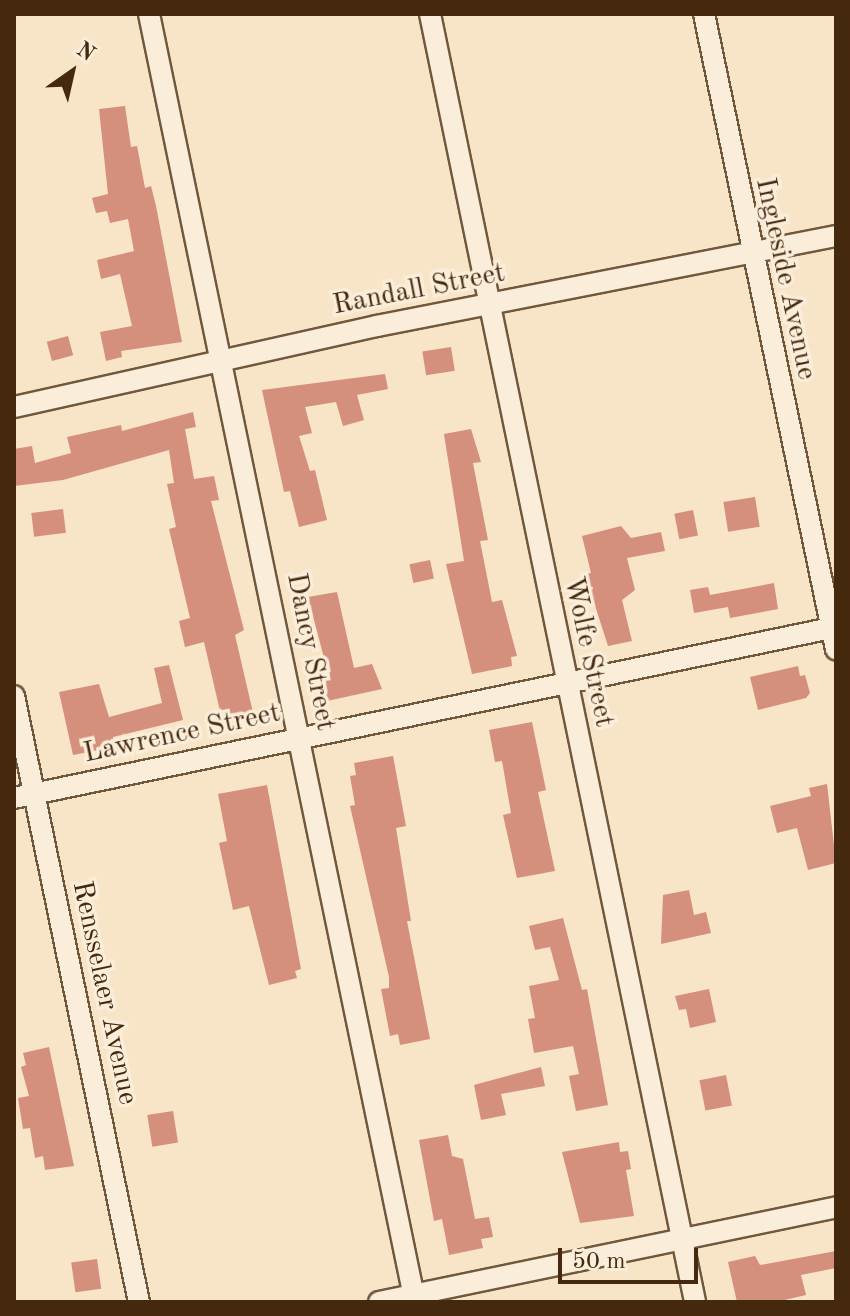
<!DOCTYPE html>
<style>
body{margin:0}
#map{position:relative;width:850px;height:1316px;overflow:hidden;background:#f8e4c6;font-family:"Old Standard TT",serif}
div>[style]{position:absolute}
[style*='--x']{left:calc(var(--x)*1px);top:calc(var(--y)*1px);width:calc(var(--w)*1px);rotate:calc(var(--a)*1deg)}
.building>*{inset:0;background:#d48f7d;transform-origin:0 0}
.roads{filter:drop-shadow(2px 0 #71583d) drop-shadow(-2px 0 #71583d) drop-shadow(0 2px #71583d) drop-shadow(0 -2px #71583d)}
.street>*{height:20px;margin:-10px;padding:0 10px;transform-origin:10px;border-radius:10px;background:#faedda}
span{translate:-50% -50%;white-space:nowrap;text-align:center;line-height:1.15;-webkit-text-stroke:7px #faedda;paint-order:stroke}
.street-label{font-size:28px;color:#44290f}
.frame{position:absolute;inset:0;border:16px solid #44290f;pointer-events:none}
.north{position:absolute;left:32px;top:32px;width:80px;height:80px;-webkit-text-stroke:6px #faedda;paint-order:stroke;rotate:34deg;font-size:22px;font-weight:700;line-height:32px;text-align:center;color:#44290f}
.north::after{content:'';display:block;margin:auto;width:28px;height:36px;background:#44290f;clip-path:polygon(50% 0,100% 100%,50% 72%,0 100%)}
.scale{position:absolute;left:558px;top:1248px;width:140px;height:36px;box-sizing:border-box;border:4px solid #44290f;border-top:0;padding-left:10px;font-size:24px;line-height:28px;white-space:nowrap;color:#44290f;-webkit-text-stroke:6px #faedda;paint-order:stroke}
</style>
<div id="map">
<div class="building">
<i style="clip-path:polygon(125px 106px,131px 147px,137px 146px,145px 188px,151px 186px,156px 206px,182px 342px,121px 351px,122px 357px,106px 361px,100px 332px,132px 326px,120px 274px,101px 279px,97px 260px,134px 251px,128px 219px,110px 223px,107px 211px,96px 213px,92px 198px,108px 194px,99px 109px)"></i>
<i style="left:68px;top:336px;width:20px;height:22px;rotate:75deg"></i>
<i style="left:451px;top:347px;width:24px;height:29px;rotate:81deg"></i>
<i style="clip-path:polygon(385px 374px,388px 389px,357px 395px,364px 420px,343px 426px,336px 402px,305px 407px,312px 433px,299px 436px,310px 471px,315px 470px,327px 520px,299px 527px,290px 491px,284px 492px,262px 390px)"></i>
<i style="clip-path:polygon(193px 412px,196px 427px,185px 429px,194px 479px,214px 476px,219px 500px,211px 501px,244px 630px,235px 635px,254px 717px,223px 724px,204px 642px,185px 647px,179px 621px,190px 618px,169px 529px,176px 527px,167px 484px,174px 483px,169px 450px,63px 480px,14px 486px,14px 449px,32px 446px,35px 463px,71px 453px,67px 437px,121px 425px,122px 431px)"></i>
<i style="clip-path:polygon(471px 429px,481px 462px,473px 463px,488px 540px,480px 541px,492px 602px,502px 600px,517px 656px,511px 657px,512px 666px,472px 674px,446px 564px,464px 561px,444px 434px)"></i>
<i style="left:755px;top:497px;width:30px;height:32px;rotate:81deg"></i>
<i style="left:63px;top:509px;width:24px;height:32px;rotate:83deg"></i>
<i style="left:693px;top:510px;width:26px;height:19px;rotate:79deg"></i>
<i style="clip-path:polygon(621px 526px,631px 538px,661px 532px,665px 551px,627px 558px,635px 590px,622px 600px,632px 641px,608px 646px,585px 574px,591px 573px,582px 536px)"></i>
<i style="left:430px;top:560px;width:19px;height:21px;rotate:78deg"></i>
<i style="clip-path:polygon(774px 583px,778px 609px,730px 618px,728px 607px,694px 613px,690px 590px,708px 587px,710px 595px)"></i>
<i style="clip-path:polygon(337px 592px,354px 668px,372px 664px,382px 689px,327px 701px,321px 675px,328px 673px,308px 597px)"></i>
<i style="clip-path:polygon(169px 665px,183px 720px,113px 737px,114px 747px,73px 755px,59px 692px,99px 684px,109px 717px,162px 703px,154px 668px)"></i>
<i style="clip-path:polygon(798px 666px,800px 676px,805px 675px,810px 693px,806px 698px,758px 710px,750px 677px)"></i>
<i style="clip-path:polygon(532px 722px,546px 790px,538px 792px,555px 871px,517px 878px,503px 815px,511px 813px,502px 761px,495px 762px,489px 730px)"></i>
<i style="clip-path:polygon(393px 756px,406px 826px,396px 828px,411px 921px,407px 921px,430px 1039px,400px 1045px,398px 1034px,390px 1036px,381px 989px,389px 988px,389px 977px,350px 806px,355px 805px,350px 776px,356px 775px,354px 763px)"></i>
<i style="clip-path:polygon(827px 784px,836px 863px,808px 870px,797px 828px,777px 833px,770px 806px,811px 796px,809px 788px)"></i>
<i style="clip-path:polygon(267px 785px,301px 969px,295px 971px,297px 978px,269px 985px,249px 906px,233px 910px,219px 843px,227px 841px,218px 794px)"></i>
<i style="clip-path:polygon(689px 890px,694px 915px,706px 912px,711px 933px,661px 944px,663px 895px)"></i>
<i style="clip-path:polygon(563px 918px,582px 990px,587px 989px,608px 1105px,576px 1111px,569px 1076px,579px 1074px,573px 1046px,534px 1053px,528px 1019px,535px 1018px,529px 986px,559px 980px,550px 947px,535px 950px,529px 926px)"></i>
<i style="clip-path:polygon(709px 989px,716px 1022px,690px 1028px,686px 1009px,679px 1010px,675px 996px)"></i>
<i style="clip-path:polygon(49px 1047px,74px 1166px,45px 1170px,43px 1156px,35px 1158px,30px 1128px,23px 1129px,18px 1098px,29px 1096px,21px 1067px,26px 1065px,23px 1053px)"></i>
<i style="clip-path:polygon(541px 1067px,545px 1086px,501px 1094px,506px 1115px,481px 1120px,474px 1085px)"></i>
<i style="left:726px;top:1075px;width:31px;height:27px;rotate:79deg"></i>
<i style="left:173px;top:1111px;width:32px;height:26px;rotate:81deg"></i>
<i style="clip-path:polygon(448px 1135px,452px 1156px,463px 1159px,475px 1219px,489px 1217px,493px 1237px,481px 1239px,483px 1248px,449px 1255px,442px 1219px,434px 1221px,419px 1140px)"></i>
<i style="clip-path:polygon(619px 1142px,620px 1152px,628px 1151px,631px 1169px,626px 1170px,634px 1216px,580px 1223px,562px 1152px)"></i>
<i style="clip-path:polygon(836px 1251px,836px 1268px,801px 1275px,806px 1295px,776px 1302px,737px 1302px,728px 1262px,755px 1256px,760px 1265px)"></i>
<i style="left:97px;top:1259px;width:30px;height:26px;rotate:82deg"></i>
</div>
<div class="roads">
<div class="street">
<i style="--x:149;--y:14;--w:1315;--a:78.33"></i>
<i style="--x:430;--y:14;--w:1315;--a:78.37"></i>
<i style="--x:704;--y:14;--w:649;--a:78.26"></i>
<i style="--x:14;--y:407;--w:372;--a:-12.6"></i>
<i style="--x:377;--y:326;--w:468;--a:-11.1"></i>
<i style="--x:14;--y:696;--w:619;--a:78.35"></i>
<i style="--x:14;--y:798;--w:834;--a:-11.75"></i>
<i style="--x:379;--y:1302;--w:467;--a:-11.7"></i>
</div>
</div>
<div class="street-label">
<span style="left:785px;top:279px;rotate:78deg">Ingleside Avenue</span>
<span style="left:419px;top:290px;rotate:-11deg">Randall Street</span>
<span style="left:310px;top:652px;rotate:79deg">Dancy Street</span>
<span style="left:588px;top:652px;rotate:78deg">Wolfe Street</span>
<span style="left:182px;top:734px;rotate:-12deg">Lawrence Street</span>
<span style="left:104px;top:993px;rotate:78deg">Rensselaer Avenue</span>
</div>
<div class="frame"></div>
<div class="north">N</div>
<div class="scale">50 m</div>
</div>
